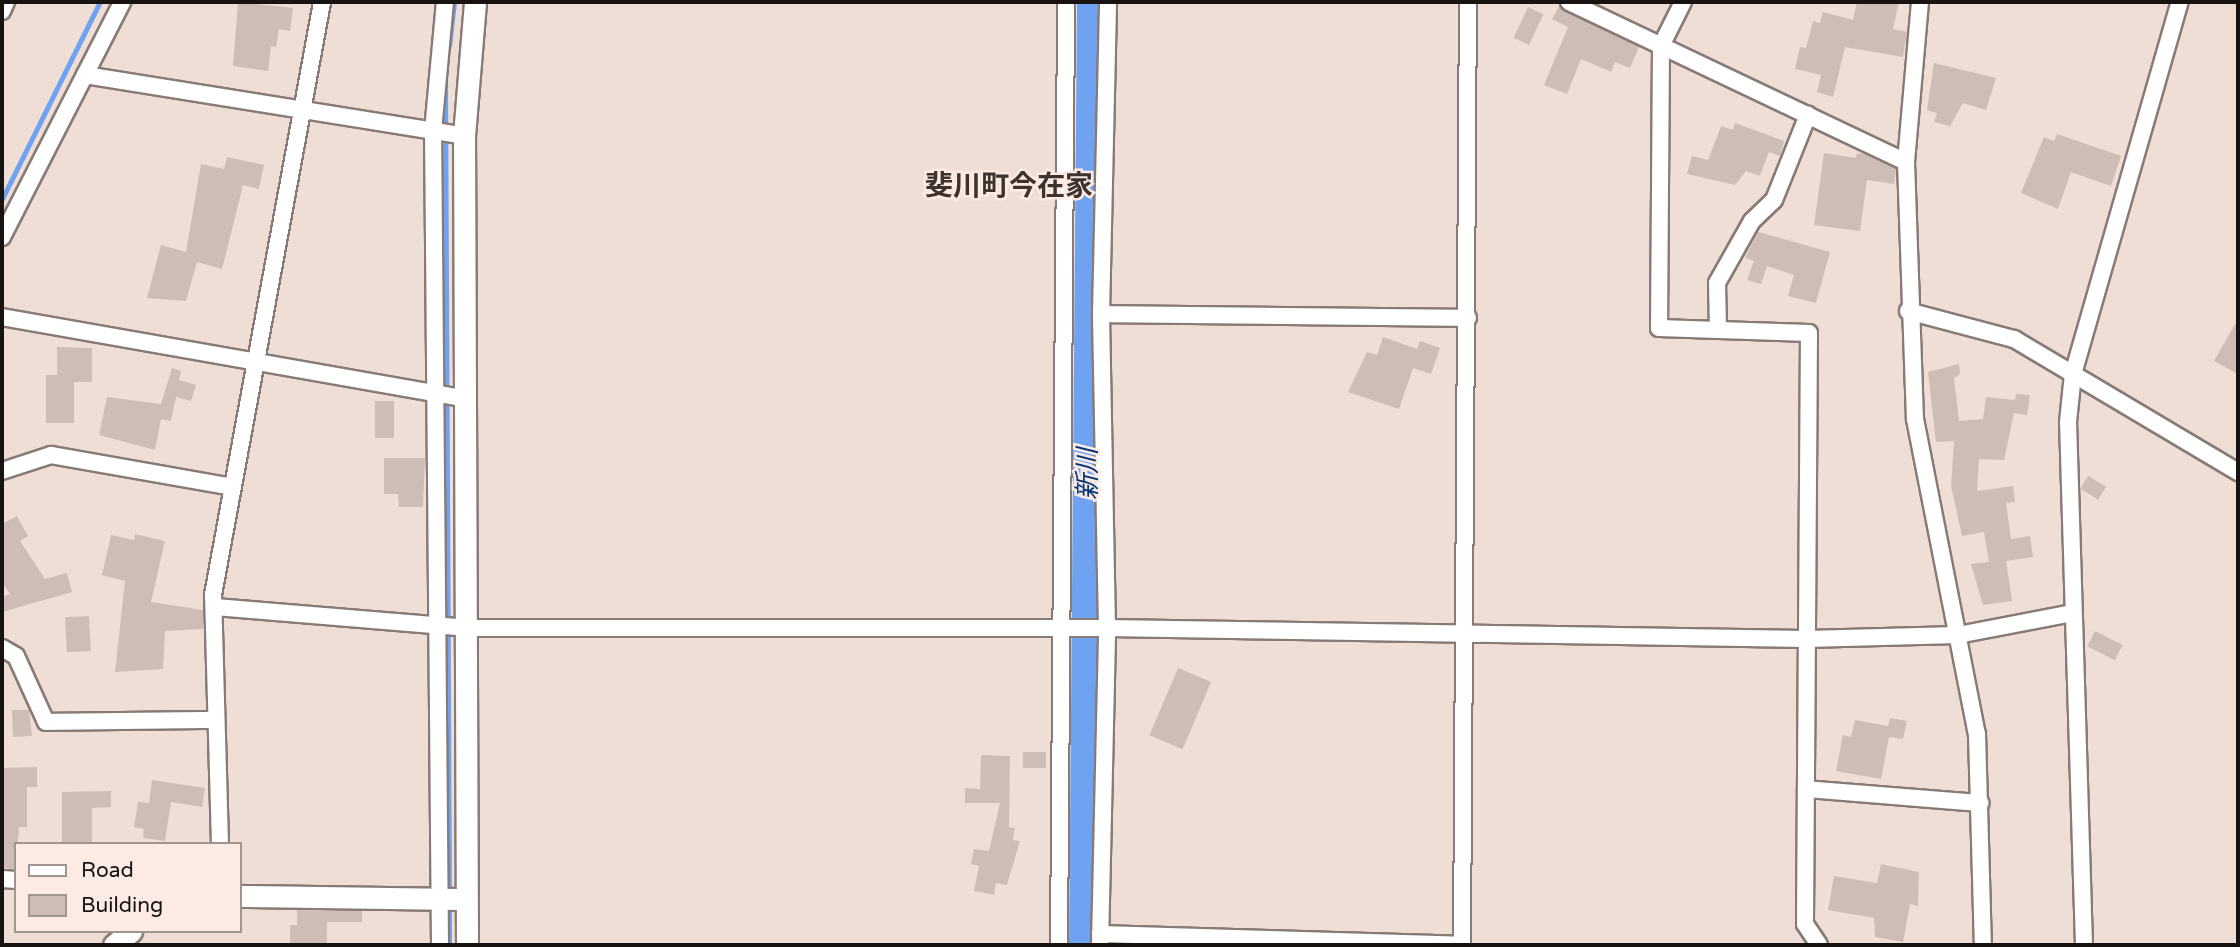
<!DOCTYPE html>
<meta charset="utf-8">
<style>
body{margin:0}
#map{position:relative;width:2240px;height:947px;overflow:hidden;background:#eeded6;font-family:"Varela Round","Noto Sans JP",sans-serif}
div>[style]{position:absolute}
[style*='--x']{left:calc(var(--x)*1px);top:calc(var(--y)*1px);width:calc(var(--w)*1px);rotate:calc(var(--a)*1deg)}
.stream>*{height:5px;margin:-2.5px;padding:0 2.5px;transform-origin:2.5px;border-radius:2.5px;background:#6fa3f2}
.river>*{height:30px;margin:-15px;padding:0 15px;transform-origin:15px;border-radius:15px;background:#6fa3f2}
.building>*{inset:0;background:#cdbdb6;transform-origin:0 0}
.roads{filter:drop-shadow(2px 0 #887a74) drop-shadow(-2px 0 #887a74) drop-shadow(0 2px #887a74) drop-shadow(0 -2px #887a74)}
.minor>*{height:16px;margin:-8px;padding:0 8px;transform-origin:8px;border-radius:8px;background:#fff}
.tertiary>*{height:21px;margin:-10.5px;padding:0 10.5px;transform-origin:10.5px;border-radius:10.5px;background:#fff}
span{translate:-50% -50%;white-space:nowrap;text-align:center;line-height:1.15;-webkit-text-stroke:5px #fbebe4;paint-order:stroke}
.water-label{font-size:26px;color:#003276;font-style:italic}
.quarter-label{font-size:28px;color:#3e322c;font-weight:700}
.frame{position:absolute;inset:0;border:4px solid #181310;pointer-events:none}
.legend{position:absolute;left:14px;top:842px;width:228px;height:91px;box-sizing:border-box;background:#fbebe4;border:2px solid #a0958f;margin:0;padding:9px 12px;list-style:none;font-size:21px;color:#181310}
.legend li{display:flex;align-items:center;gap:14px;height:35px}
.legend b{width:35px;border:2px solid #a0958f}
</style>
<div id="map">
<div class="stream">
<i style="--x:449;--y:46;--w:44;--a:-83.5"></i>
<i style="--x:445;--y:80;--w:813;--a:89.72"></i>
<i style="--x:2;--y:199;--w:220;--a:-63.6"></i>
<i style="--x:449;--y:903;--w:42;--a:90"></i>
</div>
<div class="river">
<i style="--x:1084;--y:945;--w:943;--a:-89.51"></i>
</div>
<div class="building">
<i style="clip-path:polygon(238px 2px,293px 8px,290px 31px,279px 29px,276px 47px,271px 46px,268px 71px,233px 66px)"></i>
<i style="clip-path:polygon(1857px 2px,1899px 2px,1893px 29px,1907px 32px,1903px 57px,1845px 47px,1833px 97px,1817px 92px,1821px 75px,1795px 69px,1800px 47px,1806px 48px,1813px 21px,1820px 23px,1823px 12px,1853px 20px)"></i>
<i style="clip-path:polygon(1559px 6px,1639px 47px,1630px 68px,1615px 62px,1611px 72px,1581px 59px,1567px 94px,1544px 85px,1568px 27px,1552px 19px)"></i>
<i style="left:1528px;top:7px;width:17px;height:34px;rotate:25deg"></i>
<i style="clip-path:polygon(1934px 63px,1996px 78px,1986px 110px,1963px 103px,1950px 126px,1934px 122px,1937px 113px,1927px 110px)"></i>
<i style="clip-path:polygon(1735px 123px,1784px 141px,1780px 156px,1769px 152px,1760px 176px,1746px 171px,1735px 185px,1687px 174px,1692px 156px,1708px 160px,1721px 126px,1733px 130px)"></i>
<i style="clip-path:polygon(2057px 134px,2121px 156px,2111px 186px,2071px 172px,2058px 209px,2021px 193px,2044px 137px,2054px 141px)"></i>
<i style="clip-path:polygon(1824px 153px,1856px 158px,1857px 153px,1864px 154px,1896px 169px,1894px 184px,1867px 180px,1860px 231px,1814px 225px)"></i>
<i style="clip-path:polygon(227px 157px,264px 165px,259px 189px,243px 185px,222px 269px,197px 262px,186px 301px,147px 298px,161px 245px,186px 252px,201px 164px,224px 169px)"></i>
<i style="clip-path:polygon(1758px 232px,1830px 252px,1816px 303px,1788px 296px,1794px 275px,1767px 266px,1761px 284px,1747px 280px,1754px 261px,1745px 258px)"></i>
<i style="clip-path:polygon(2238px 319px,2238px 374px,2214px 361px)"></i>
<i style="clip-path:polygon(1383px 337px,1417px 349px,1420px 341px,1440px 348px,1431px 374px,1413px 368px,1399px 409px,1348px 392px,1367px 352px,1377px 355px)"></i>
<i style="clip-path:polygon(57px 347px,92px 348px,92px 382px,74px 382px,74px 423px,46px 423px,46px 375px,57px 375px)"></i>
<i style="clip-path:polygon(1959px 364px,1960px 374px,1954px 378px,1959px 421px,1983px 419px,1986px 397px,2015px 400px,2016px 394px,2030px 395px,2027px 415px,2014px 413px,2004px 460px,1979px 459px,1977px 491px,2013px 486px,2015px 502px,2006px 503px,2011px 539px,2030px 536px,2033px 557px,2006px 561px,2012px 601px,1983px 605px,1971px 564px,1989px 562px,1984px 532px,1962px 536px,1951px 486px,1954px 441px,1936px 442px,1928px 372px)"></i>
<i style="clip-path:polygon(172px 368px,181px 371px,179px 380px,196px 385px,191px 401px,176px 397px,171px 421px,161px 419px,155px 450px,99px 435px,107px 397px,161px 404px)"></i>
<i style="left:375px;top:401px;width:19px;height:37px"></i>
<i style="clip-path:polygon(384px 458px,425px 458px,423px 507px,399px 507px,398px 494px,384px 494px)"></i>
<i style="left:2088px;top:476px;width:21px;height:15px;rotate:31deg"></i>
<i style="clip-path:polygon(17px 516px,28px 536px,20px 541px,45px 579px,67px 573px,72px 592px,2px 612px,2px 597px,10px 594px,2px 582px,2px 524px)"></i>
<i style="clip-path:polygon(135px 534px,165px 541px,151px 602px,203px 610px,203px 629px,165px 631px,163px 669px,115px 672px,125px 581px,102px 575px,111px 535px,134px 540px)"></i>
<i style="left:89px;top:616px;width:35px;height:24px;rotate:87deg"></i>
<i style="left:2095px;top:631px;width:31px;height:17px;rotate:27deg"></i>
<i style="left:1178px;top:668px;width:36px;height:73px;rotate:23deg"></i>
<i style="clip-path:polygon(12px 710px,29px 710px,32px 736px,13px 737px)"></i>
<i style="clip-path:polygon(1890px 718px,1907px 721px,1903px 739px,1889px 737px,1881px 779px,1836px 771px,1843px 735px,1851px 737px,1855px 720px,1888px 726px)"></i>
<i style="left:1023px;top:752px;width:23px;height:16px"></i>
<i style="clip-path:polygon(981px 755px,1010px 756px,1009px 827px,1015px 828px,1013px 840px,1020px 841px,1007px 885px,996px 883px,994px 895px,974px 891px,979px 866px,971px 864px,974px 849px,989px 851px,1000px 803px,965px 803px,965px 788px,980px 789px)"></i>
<i style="clip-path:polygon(37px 767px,37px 787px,27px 787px,27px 827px,19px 827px,16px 869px,2px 868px,2px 768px)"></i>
<i style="clip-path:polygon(152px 780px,205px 788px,202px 807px,171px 802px,165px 841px,143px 838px,144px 829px,134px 827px,138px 802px,149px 803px)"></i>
<i style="clip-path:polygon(111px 791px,111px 807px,92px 808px,92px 844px,62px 844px,62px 792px)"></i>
<i style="clip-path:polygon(1881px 864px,1919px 872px,1918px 906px,1910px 904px,1903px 942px,1875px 937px,1874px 918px,1828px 910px,1834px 876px,1877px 883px)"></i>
<i style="clip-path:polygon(297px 910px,362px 911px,362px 922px,327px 922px,327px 945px,290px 945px,290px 925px,297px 925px)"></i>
</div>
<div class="roads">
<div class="minor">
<i style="--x:1569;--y:2;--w:373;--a:25.4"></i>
<i style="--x:1683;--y:2;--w:49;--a:116.6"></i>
<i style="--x:1661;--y:46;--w:282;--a:90.4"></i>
<i style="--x:1659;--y:328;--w:150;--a:1.9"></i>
<i style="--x:1809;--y:333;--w:591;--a:90.39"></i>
<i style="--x:1805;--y:924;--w:25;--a:56"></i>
<i style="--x:1920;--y:2;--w:161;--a:95"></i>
<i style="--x:1906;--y:162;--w:257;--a:88"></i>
<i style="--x:1915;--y:419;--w:321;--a:78.9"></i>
<i style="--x:1977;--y:734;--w:211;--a:88.4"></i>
<i style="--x:2;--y:11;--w:10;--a:-66"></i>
<i style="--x:85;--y:75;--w:384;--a:9.1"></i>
<i style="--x:2;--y:237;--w:264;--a:-62.9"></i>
<i style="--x:1908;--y:311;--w:110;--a:14.8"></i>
<i style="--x:2014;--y:339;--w:261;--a:30.7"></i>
<i style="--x:1101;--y:314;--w:367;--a:0.6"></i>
<i style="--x:2;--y:317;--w:467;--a:10"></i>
<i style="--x:1718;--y:330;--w:47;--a:-91.2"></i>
<i style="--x:1717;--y:283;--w:71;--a:-60.6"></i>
<i style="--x:1752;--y:221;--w:30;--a:-44"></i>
<i style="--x:1774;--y:200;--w:92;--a:-68.2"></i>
<i style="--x:2;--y:471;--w:52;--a:-18.1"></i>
<i style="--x:51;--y:455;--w:184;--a:10"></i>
<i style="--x:214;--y:607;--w:254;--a:4.7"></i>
<i style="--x:467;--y:628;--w:640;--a:0"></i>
<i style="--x:1107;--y:628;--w:699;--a:0.9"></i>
<i style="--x:1806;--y:639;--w:152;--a:-1.5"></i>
<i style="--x:1958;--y:635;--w:116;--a:-10.9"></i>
<i style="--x:2;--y:648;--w:16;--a:30"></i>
<i style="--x:16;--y:656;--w:72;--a:65.6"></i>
<i style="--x:46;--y:722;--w:170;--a:-0.7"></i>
<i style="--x:1806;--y:789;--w:175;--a:4.6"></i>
<i style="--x:220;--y:844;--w:249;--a:-91.6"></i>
<i style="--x:213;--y:595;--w:603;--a:-79.58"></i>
<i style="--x:2;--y:879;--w:14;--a:4"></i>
<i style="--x:1100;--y:934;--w:362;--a:1.7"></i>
<i style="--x:440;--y:945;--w:814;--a:-90.49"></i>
<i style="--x:433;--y:131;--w:130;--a:-84.7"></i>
<i style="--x:1059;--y:945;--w:943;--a:-89.57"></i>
<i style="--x:1100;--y:945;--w:317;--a:-88.7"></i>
<i style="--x:1107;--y:628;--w:314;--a:-91.1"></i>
<i style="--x:1101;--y:314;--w:312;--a:-88.7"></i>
<i style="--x:1462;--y:945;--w:943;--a:-89.64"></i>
<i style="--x:2084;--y:945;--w:523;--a:-91.75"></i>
<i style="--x:2068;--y:422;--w:48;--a:-84.1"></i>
<i style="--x:2073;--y:374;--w:387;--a:-74"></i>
</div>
<div class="tertiary">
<i style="--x:240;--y:896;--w:226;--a:0.8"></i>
<i style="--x:114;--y:945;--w:22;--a:-39"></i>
<i style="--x:467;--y:945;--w:809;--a:-90.21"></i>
<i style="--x:464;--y:136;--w:134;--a:-85.3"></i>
</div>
</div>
<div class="water-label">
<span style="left:1088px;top:474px;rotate:-90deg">新川</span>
</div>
<div class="quarter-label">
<span style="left:1009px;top:186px">斐川町今在家</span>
</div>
<div class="frame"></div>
<ul class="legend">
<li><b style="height:9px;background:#fff"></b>Road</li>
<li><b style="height:19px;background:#cdbdb6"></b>Building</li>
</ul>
</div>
